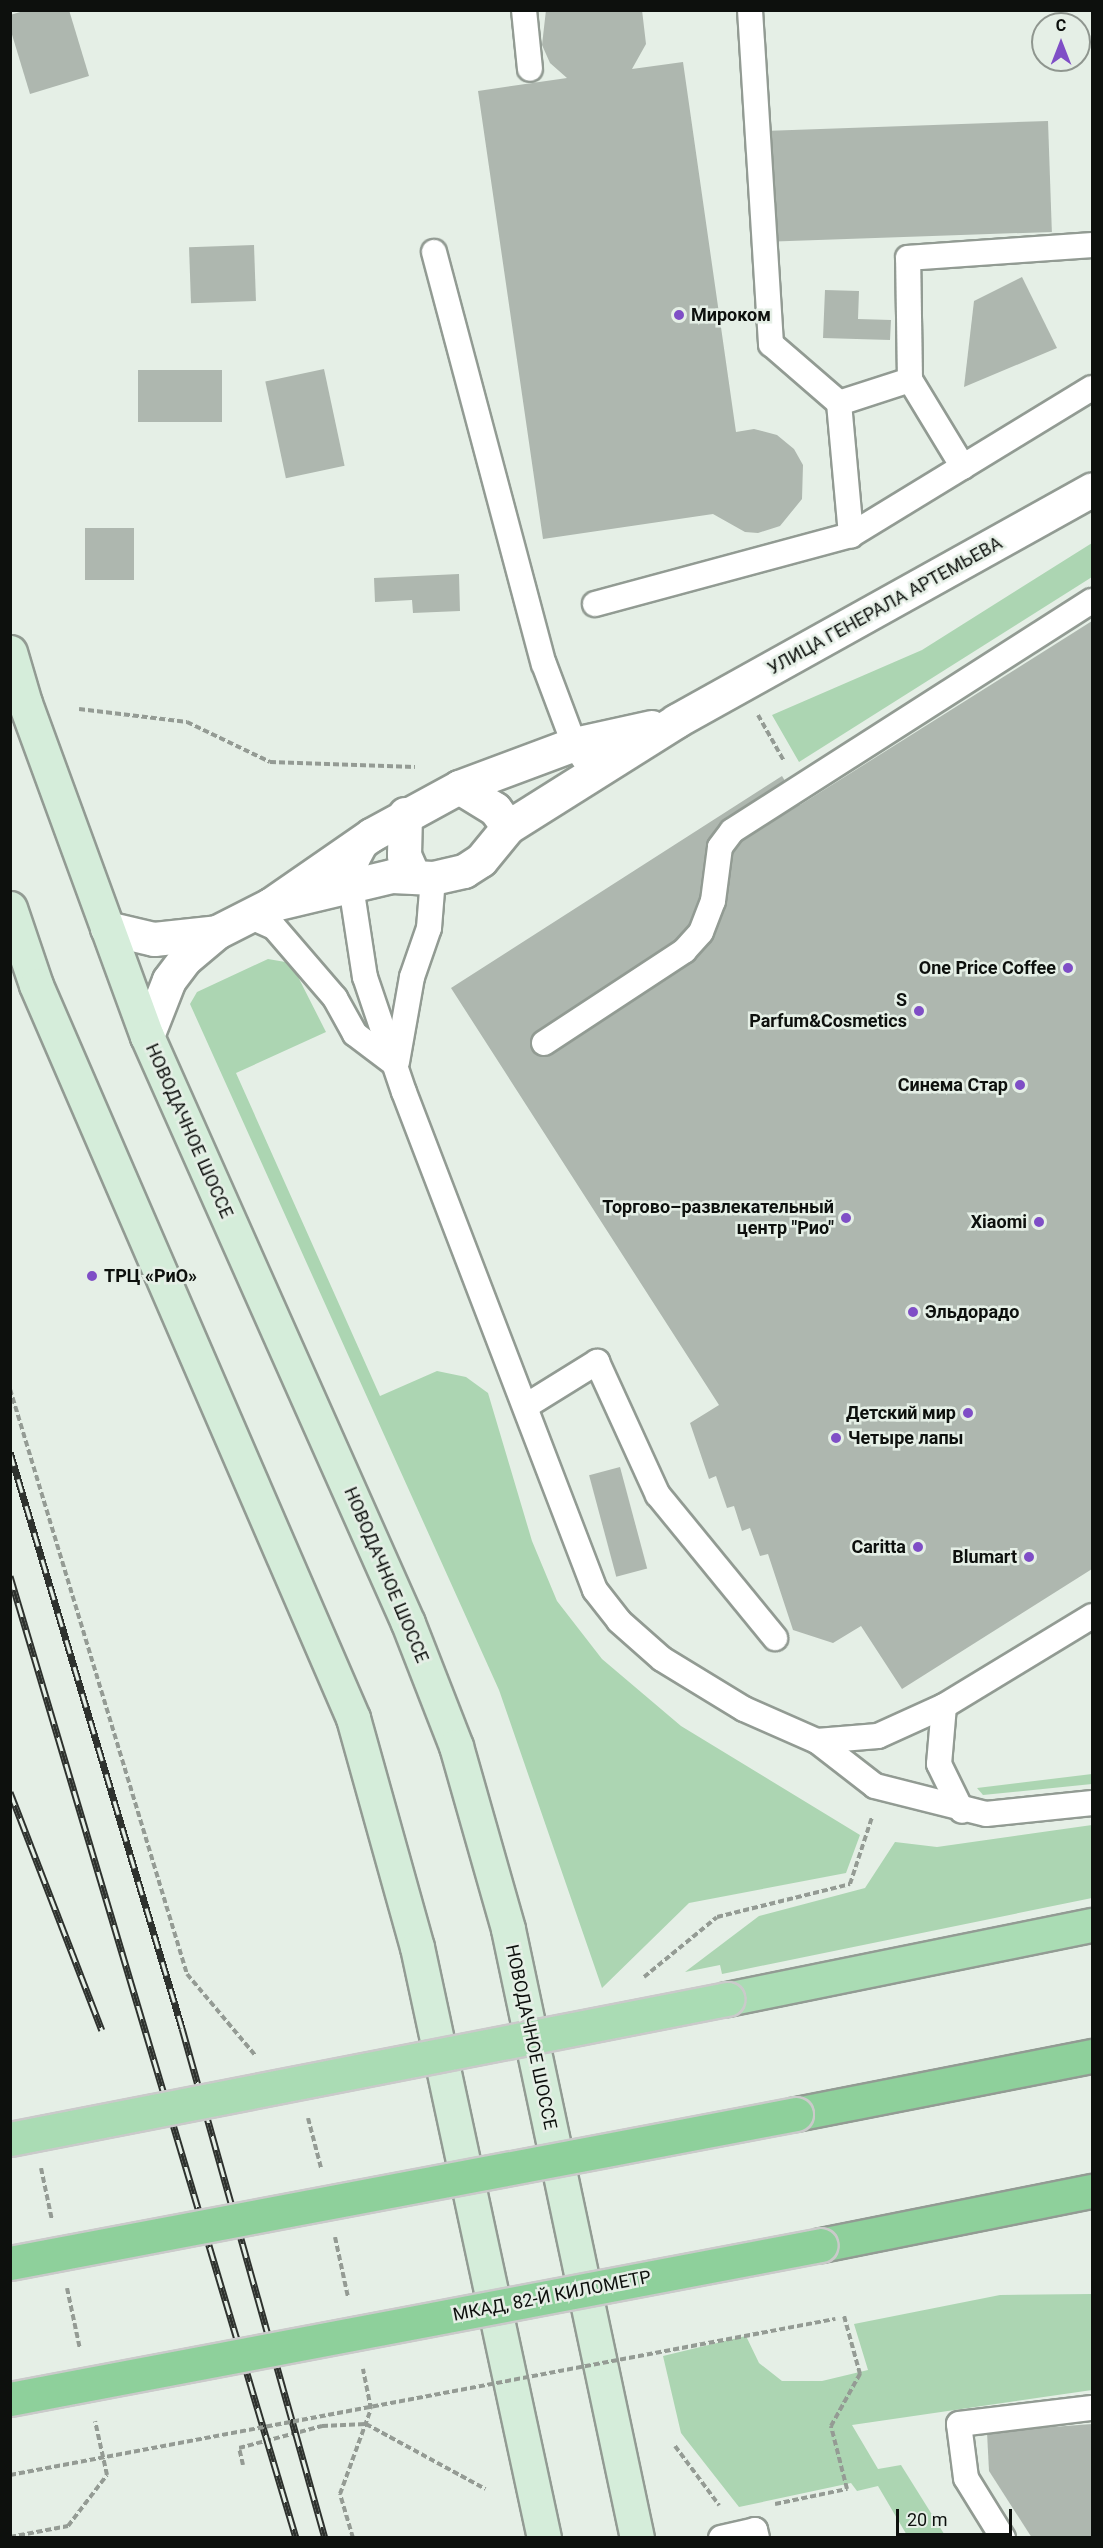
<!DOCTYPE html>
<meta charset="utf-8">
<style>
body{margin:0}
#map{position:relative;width:1103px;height:2548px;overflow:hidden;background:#e5efe6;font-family:Roboto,sans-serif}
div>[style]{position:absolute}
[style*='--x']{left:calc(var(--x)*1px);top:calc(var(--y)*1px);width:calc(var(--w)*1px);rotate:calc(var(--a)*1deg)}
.green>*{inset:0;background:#acd5b2}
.building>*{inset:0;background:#aeb7af;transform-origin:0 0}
.path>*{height:4px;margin-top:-2px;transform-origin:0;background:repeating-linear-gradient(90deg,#949b94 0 6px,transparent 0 9px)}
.roads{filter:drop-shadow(2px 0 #929b93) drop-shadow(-2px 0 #929b93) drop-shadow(0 2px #929b93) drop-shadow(0 -2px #929b93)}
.service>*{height:24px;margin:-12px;padding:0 12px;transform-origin:12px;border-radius:12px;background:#fff}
.minor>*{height:33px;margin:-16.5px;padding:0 16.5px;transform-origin:16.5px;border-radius:16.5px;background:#fff}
.secondary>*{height:33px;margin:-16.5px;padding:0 16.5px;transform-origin:16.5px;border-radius:16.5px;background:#d5edda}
.primary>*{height:33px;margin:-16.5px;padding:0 16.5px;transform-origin:16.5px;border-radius:16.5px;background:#aadcb4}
.trunk>*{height:33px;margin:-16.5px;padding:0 16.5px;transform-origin:16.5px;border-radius:16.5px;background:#8ed09b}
.rail>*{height:7px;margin-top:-3.5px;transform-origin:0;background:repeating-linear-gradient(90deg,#e5efe6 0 14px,#2e322e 0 28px);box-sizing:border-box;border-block:2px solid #2e322e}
.path-bridge>*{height:4px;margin-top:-2px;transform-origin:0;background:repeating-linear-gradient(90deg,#949b94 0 6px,transparent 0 9px)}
.bridges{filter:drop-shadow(2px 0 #cacaca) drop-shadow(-2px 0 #cacaca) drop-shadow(0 2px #cacaca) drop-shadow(0 -2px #cacaca)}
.primary-bridge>*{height:33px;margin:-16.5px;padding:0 16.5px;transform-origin:16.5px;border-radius:16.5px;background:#aadcb4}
.trunk-bridge>*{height:33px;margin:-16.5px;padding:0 16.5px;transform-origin:16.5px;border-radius:16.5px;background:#8ed09b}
.dots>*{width:16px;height:16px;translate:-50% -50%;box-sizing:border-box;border:3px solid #e5efe6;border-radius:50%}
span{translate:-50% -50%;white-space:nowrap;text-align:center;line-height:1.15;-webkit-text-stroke:5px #e5efe6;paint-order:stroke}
.poi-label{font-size:18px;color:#0d100d;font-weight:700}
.left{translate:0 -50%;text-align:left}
.right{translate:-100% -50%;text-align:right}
.street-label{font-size:18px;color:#0d100d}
.frame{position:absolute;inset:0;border:12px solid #0d100d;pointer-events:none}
.north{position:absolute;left:1031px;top:12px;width:60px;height:60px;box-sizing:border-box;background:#e5efe6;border:2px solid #8f968f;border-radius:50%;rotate:0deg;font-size:16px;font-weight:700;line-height:24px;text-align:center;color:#0d100d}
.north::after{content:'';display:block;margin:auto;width:21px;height:27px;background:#7f4ec6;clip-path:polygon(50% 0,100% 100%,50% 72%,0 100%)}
.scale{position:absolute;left:896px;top:2509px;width:116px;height:27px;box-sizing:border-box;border:3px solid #0d100d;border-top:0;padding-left:8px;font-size:18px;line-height:21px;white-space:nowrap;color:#0d100d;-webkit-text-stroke:4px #e5efe6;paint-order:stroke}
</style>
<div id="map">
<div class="green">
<i style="clip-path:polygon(1092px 543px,1092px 577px,799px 762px,772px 715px,922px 650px)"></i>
<i style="clip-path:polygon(268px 959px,291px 963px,326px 1032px,236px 1073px,380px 1396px,437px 1371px,466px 1377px,488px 1393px,532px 1541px,557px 1601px,602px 1659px,681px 1726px,860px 1835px,846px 1873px,689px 1903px,602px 1988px,499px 1690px,190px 1004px,197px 992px)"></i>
<i style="clip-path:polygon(1092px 1774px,1092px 1784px,983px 1795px,977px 1788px)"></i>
<i style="clip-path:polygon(1092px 1825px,1092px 1898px,722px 1974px,720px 1965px,685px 1972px,759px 1916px,865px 1888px,895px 1842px,937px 1847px)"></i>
<i style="clip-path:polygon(1092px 2294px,1092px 2390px,852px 2425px,878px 2469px,901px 2465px,946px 2537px,908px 2537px,878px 2486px,857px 2491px,851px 2483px,739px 2507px,681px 2433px,663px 2356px,746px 2336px,759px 2363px,782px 2381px,822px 2381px,868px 2370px,854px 2324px,1000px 2295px)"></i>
</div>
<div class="building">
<i style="clip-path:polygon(27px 10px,69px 10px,89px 76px,30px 94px,10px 28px,10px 15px)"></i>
<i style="clip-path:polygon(546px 10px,642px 10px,646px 44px,632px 69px,683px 62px,736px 432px,754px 429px,777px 435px,794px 449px,803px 465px,802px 499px,780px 526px,758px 533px,745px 532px,713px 514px,543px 539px,478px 91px,567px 78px,550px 63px,542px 45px)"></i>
<i style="left:1048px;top:121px;width:111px;height:277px;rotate:88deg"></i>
<i style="left:254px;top:245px;width:56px;height:65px;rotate:88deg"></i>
<i style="clip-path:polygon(1022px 277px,1057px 348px,964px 387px,974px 301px)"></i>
<i style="clip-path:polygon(825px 290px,859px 291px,858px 319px,891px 320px,890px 340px,823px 338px)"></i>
<i style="left:324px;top:369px;width:99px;height:60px;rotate:78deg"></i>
<i style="left:222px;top:370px;width:52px;height:84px;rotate:90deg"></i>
<i style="left:85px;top:528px;width:49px;height:52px"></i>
<i style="clip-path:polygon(459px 574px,460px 611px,413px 613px,412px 600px,375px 602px,374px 578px)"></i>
<i style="clip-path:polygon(1092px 621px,1092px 1569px,902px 1689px,861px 1626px,833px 1643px,793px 1630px,768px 1554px,760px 1556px,750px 1528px,742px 1531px,734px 1506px,727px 1508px,716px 1476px,709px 1479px,690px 1423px,719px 1405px,451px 988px,782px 776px,800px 805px)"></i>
<i style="left:620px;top:1467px;width:105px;height:32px;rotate:75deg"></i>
<i style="clip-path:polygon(1092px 2424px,1092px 2538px,1032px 2538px,989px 2471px,987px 2432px)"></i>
</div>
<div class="path">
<i style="--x:79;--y:709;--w:109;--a:6.9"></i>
<i style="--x:187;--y:722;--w:92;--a:25.7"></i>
<i style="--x:270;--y:762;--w:145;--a:2"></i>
<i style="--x:758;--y:715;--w:53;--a:60.5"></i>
<i style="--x:10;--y:1389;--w:611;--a:73.17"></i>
<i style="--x:187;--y:1974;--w:106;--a:50"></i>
<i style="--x:644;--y:1977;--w:94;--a:-39.4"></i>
<i style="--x:717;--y:1917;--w:137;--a:-13.9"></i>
<i style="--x:850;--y:1884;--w:71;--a:-71.8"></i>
<i style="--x:308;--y:2118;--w:52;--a:75.4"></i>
<i style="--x:41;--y:2168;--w:53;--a:78.1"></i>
<i style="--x:335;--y:2237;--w:61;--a:77.8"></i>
<i style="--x:67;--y:2288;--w:62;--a:78"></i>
<i style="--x:675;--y:2446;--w:74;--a:53.3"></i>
<i style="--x:243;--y:2465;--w:17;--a:-103"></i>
<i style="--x:239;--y:2448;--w:86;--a:-14.8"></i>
<i style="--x:322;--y:2426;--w:44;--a:-2.6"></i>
<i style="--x:366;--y:2424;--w:136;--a:28.6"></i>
<i style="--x:775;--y:2504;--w:74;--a:-11.8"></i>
<i style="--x:847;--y:2489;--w:65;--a:-104.3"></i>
<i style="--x:831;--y:2426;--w:60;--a:-60.9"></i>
<i style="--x:860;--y:2374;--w:60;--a:-105.4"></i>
<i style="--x:10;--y:2537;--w:59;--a:-10.7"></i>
<i style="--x:68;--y:2526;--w:64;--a:-52.6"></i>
<i style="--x:107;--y:2475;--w:55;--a:-102.5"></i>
<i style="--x:353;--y:2538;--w:46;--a:-106.5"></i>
<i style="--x:340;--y:2494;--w:90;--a:-70"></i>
<i style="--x:371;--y:2409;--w:41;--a:-101.3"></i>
</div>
<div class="roads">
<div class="service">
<i style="--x:524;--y:10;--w:59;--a:84.2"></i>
<i style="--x:750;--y:10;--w:335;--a:86.4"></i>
<i style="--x:771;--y:344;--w:90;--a:40.9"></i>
<i style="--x:839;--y:403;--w:133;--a:84.8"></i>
<i style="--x:434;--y:252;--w:426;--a:75.1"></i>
<i style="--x:544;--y:664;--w:85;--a:69.4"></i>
<i style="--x:574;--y:744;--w:17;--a:57"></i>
<i style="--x:839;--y:403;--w:75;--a:-17.9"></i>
<i style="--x:963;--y:467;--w:102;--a:-121.3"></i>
<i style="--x:910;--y:380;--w:122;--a:-90.9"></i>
<i style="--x:908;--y:258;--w:184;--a:-4"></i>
<i style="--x:595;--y:604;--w:265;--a:-15.1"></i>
<i style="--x:851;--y:535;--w:282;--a:-31.4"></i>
<i style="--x:370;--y:836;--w:27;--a:118"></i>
<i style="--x:357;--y:860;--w:27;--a:103"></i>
<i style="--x:351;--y:886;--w:92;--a:81.3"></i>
<i style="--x:365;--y:977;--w:121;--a:71.3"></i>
<i style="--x:404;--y:1092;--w:533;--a:69.02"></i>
<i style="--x:595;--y:1590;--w:39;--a:52"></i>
<i style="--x:619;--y:1621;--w:57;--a:41.5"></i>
<i style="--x:662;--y:1659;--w:96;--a:31.4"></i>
<i style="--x:744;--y:1709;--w:80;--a:23.7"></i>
<i style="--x:817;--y:1741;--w:73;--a:37.8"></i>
<i style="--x:875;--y:1786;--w:114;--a:14.2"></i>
<i style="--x:986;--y:1814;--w:107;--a:-5.9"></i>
<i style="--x:249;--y:916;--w:27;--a:24"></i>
<i style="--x:274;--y:927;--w:94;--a:49.3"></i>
<i style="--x:335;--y:998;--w:41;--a:60.9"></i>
<i style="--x:355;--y:1034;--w:51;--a:37.1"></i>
<i style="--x:544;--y:1043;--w:168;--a:-33.3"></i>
<i style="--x:684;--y:951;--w:25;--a:-48"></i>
<i style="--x:701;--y:932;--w:33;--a:-69"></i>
<i style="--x:713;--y:901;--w:54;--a:-82.6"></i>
<i style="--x:720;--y:847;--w:20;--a:-53"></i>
<i style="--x:732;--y:831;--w:427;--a:-32.6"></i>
<i style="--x:397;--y:1062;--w:86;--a:-80"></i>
<i style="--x:412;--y:977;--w:52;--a:-70.9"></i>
<i style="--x:429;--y:928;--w:50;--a:-85.4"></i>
<i style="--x:526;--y:1406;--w:84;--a:-31.8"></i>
<i style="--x:597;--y:1362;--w:146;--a:65.4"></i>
<i style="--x:658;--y:1495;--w:185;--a:50.7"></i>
<i style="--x:944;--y:1706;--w:58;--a:94.9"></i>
<i style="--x:939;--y:1764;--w:52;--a:63.9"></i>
<i style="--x:817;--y:1741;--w:61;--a:-4.7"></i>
<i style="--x:878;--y:1736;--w:72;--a:-24.4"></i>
<i style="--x:944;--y:1706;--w:173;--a:-31.3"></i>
<i style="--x:721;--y:2538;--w:35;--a:-13"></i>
<i style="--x:755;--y:2530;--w:8;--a:76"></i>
<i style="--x:1003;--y:2538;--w:70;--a:-121.7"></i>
<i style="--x:966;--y:2478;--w:54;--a:-97.4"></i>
<i style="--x:959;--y:2424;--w:134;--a:-6.9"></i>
</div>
<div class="minor">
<i style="--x:459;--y:787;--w:42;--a:31.4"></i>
<i style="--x:495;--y:809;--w:22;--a:54"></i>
<i style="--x:405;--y:814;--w:41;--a:91.4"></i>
<i style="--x:404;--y:855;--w:22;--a:66"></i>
<i style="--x:270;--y:905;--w:125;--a:-13.4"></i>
<i style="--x:392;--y:876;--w:41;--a:2.8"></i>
<i style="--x:433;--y:878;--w:32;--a:-13"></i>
<i style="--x:464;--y:871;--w:20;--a:-33"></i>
<i style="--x:481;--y:860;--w:43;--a:-50.7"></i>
<i style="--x:508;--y:827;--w:199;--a:-32.2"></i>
<i style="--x:676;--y:721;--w:476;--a:-29.1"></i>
<i style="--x:107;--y:928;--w:48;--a:13.2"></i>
<i style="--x:154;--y:939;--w:63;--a:-6.3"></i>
<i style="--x:147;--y:1036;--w:60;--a:-68.6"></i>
<i style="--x:169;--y:980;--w:26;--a:-53"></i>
<i style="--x:185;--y:959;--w:42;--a:-40.2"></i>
<i style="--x:217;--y:932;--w:59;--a:-27"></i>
<i style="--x:270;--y:905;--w:123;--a:-34.7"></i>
<i style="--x:371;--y:835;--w:100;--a:-28.6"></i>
<i style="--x:459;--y:787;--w:123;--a:-20.5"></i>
<i style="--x:574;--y:744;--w:79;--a:-12.4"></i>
</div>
<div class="secondary">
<i style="--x:10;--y:652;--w:53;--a:73.6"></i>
<i style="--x:25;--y:703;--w:355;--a:69.9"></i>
<i style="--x:147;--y:1036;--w:642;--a:66.03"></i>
<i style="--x:408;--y:1623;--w:132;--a:68.7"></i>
<i style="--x:456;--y:1746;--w:190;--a:74.1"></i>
<i style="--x:508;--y:1929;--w:623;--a:78.04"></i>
<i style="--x:10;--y:908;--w:81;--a:71.3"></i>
<i style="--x:36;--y:985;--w:799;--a:66.61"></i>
<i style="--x:353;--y:1718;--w:238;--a:74.4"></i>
<i style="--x:417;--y:1947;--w:604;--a:77.87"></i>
</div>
<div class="primary">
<i style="--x:727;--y:1999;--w:372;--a:-11.5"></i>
</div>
<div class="trunk">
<i style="--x:796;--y:2114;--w:302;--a:-11.1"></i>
<i style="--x:821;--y:2245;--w:276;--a:-11.3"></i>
</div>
</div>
<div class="rail">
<i style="--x:10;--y:1452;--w:601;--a:73.37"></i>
<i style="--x:182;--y:2028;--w:530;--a:74.34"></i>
<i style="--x:10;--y:1576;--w:1004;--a:73.44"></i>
<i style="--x:10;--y:1792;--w:255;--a:68.9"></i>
</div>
<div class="path-bridge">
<i style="--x:10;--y:2475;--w:840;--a:-10.71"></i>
</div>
<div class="bridges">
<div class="primary-bridge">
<i style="--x:10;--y:2139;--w:731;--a:-11.05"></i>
</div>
<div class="trunk-bridge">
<i style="--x:10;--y:2263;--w:800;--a:-10.73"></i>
<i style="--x:10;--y:2399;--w:825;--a:-10.75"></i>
</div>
</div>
<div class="dots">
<i style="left:679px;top:315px;background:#7f4ec6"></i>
<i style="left:1068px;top:968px;background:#7f4ec6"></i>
<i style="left:919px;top:1011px;background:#7f4ec6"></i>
<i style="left:1020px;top:1085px;background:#7f4ec6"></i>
<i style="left:846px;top:1218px;background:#7f4ec6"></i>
<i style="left:1039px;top:1222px;background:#7f4ec6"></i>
<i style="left:92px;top:1276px;background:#7f4ec6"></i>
<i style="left:913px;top:1312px;background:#7f4ec6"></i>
<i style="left:968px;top:1413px;background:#7f4ec6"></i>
<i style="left:836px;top:1438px;background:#7f4ec6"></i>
<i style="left:918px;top:1547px;background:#7f4ec6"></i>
<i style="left:1029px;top:1557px;background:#7f4ec6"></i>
</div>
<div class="poi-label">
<span class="left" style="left:691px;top:315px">Мироком</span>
<span class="right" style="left:1056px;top:968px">One Price Coffee</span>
<span class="right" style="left:907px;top:1011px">S<br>Parfum&amp;Cosmetics</span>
<span class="right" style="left:1008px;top:1085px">Синема Стар</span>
<span class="right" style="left:834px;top:1218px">Торгово–развлекательный<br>центр "Рио"</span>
<span class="right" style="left:1027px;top:1222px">Xiaomi</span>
<span class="left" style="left:104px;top:1276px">ТРЦ «РиО»</span>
<span class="left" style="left:925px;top:1312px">Эльдорадо</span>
<span class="right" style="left:956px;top:1413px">Детский мир</span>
<span class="left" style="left:848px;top:1438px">Четыре лапы</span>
<span class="right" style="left:906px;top:1547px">Caritta</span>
<span class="right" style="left:1017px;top:1557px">Blumart</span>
</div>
<div class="street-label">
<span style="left:885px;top:606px;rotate:-29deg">УЛИЦА ГЕНЕРАЛА АРТЕМЬЕВА</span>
<span style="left:189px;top:1131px;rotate:66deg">НОВОДАЧНОЕ ШОССЕ</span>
<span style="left:386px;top:1575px;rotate:67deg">НОВОДАЧНОЕ ШОССЕ</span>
<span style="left:531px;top:2037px;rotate:78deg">НОВОДАЧНОЕ ШОССЕ</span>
<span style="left:552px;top:2296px;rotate:-11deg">МКАД, 82-Й КИЛОМЕТР</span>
</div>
<div class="frame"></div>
<div class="north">С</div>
<div class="scale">20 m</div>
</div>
